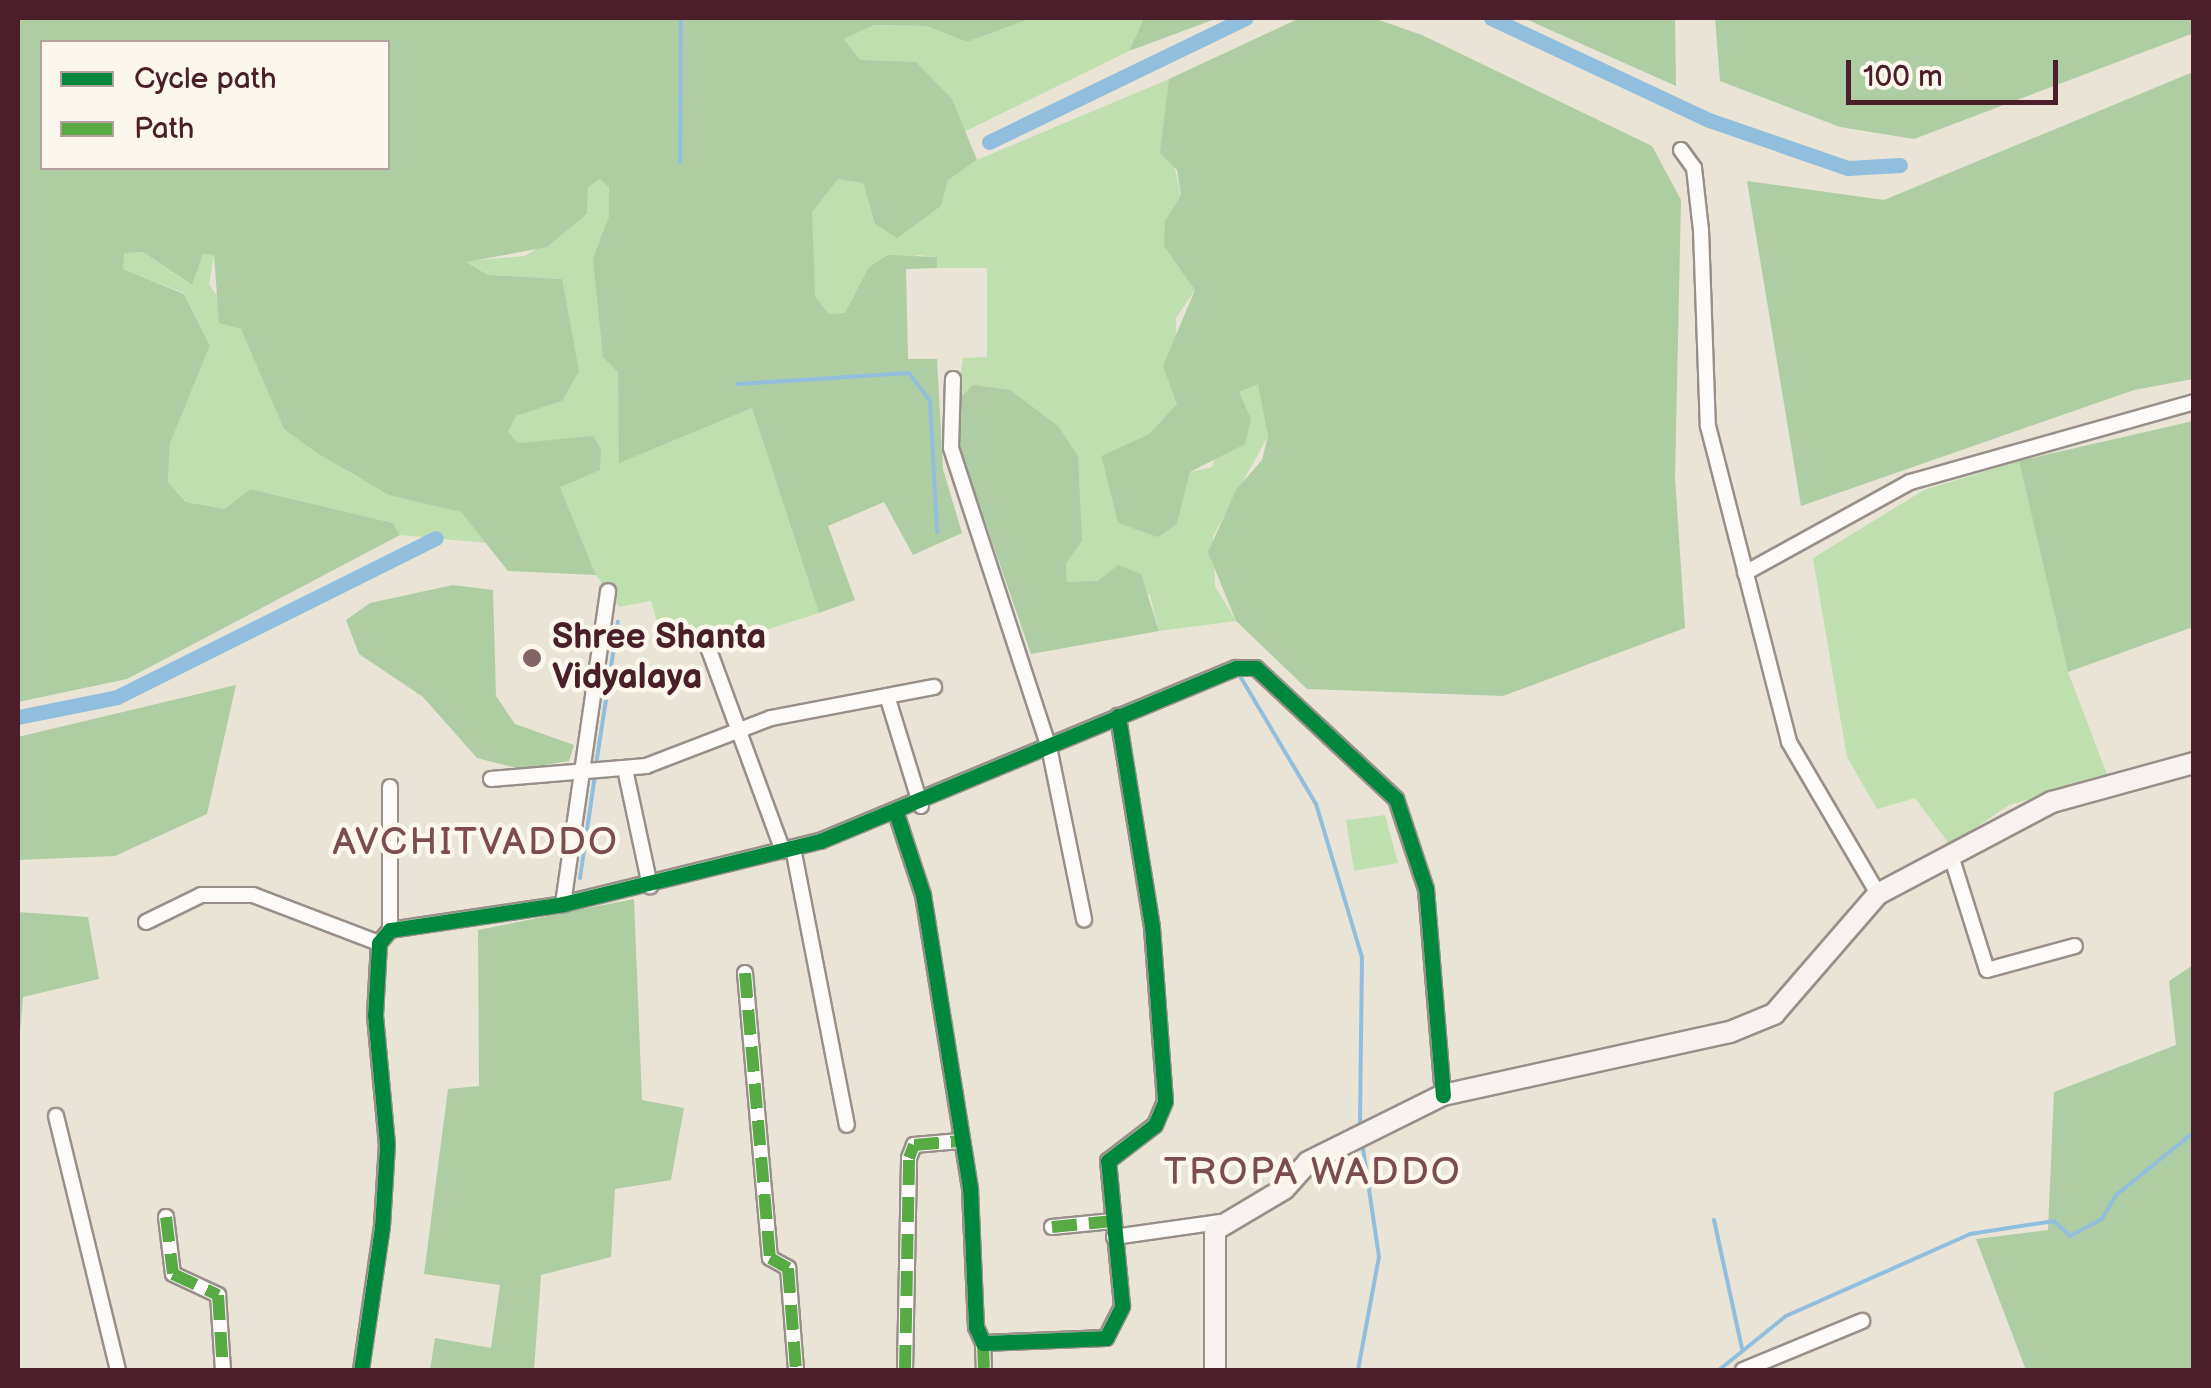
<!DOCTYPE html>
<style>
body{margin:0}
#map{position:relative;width:2211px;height:1388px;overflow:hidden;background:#e9e4d6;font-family:"Balsamiq Sans",sans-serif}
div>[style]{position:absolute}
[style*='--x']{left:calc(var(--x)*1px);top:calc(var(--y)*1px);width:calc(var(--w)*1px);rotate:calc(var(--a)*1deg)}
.green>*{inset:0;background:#bfdfaf}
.forest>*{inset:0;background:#aecda3}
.stream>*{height:4px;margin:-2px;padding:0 2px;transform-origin:2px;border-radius:2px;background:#92bedd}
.canal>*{height:15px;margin:-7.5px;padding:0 7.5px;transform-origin:7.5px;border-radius:7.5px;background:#92bedd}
.roads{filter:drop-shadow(2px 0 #998f8a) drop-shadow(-2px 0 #998f8a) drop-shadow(0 2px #998f8a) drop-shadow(0 -2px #998f8a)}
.street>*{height:14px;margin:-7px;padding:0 7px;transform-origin:7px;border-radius:7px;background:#fcfbf9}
.secondary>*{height:20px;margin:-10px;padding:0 10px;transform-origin:10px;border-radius:10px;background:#f7f2ef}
.quiet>*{height:12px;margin-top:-6px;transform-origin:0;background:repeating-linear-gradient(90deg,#57aa44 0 25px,transparent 0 37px)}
.cycleway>*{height:15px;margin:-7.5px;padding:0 7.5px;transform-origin:7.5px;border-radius:7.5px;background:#00873e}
.dots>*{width:28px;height:28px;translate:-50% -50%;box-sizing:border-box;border:5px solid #fbf7ec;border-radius:50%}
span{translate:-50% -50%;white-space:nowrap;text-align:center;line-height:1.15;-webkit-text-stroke:9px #fbf7ec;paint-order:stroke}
.poi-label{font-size:35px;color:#4a1f2b;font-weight:700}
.left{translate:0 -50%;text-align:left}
.neighbourhood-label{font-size:38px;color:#7c4c50;letter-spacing:2.5px}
.frame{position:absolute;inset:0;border:20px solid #4a1f2b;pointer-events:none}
.legend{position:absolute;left:40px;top:40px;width:350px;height:130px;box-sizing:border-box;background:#fbf7ec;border:2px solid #b4a19f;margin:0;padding:12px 18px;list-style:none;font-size:30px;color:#4a1f2b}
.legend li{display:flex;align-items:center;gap:20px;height:50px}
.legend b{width:50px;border:2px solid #b4a19f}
.scale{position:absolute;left:1846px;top:60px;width:212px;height:45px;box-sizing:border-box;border:5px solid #4a1f2b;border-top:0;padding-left:12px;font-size:30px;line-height:35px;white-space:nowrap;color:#4a1f2b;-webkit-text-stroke:8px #fbf7ec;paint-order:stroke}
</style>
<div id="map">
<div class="green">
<i style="clip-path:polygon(1032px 18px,1144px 18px,1129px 51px,960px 134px,952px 99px,859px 60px,844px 39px,874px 25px,927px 26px,967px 42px)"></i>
<i style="clip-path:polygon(1169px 79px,1165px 126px,1181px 196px,1165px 221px,1195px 290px,1176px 318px,1177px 404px,1149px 434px,1101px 456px,1118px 523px,1158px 536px,1177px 524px,1190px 472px,1212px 467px,1239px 391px,1258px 384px,1265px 391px,1268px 436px,1213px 536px,1215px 586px,1236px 621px,1159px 631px,1150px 595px,1067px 582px,1066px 563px,957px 401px,963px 358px,987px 357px,987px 268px,937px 268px,936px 257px,918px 255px,869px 267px,863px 292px,845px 314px,829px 314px,815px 296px,808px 254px,812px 211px,838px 179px,863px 183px,875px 224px,897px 237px,941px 206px,948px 180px,977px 160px)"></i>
<i style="clip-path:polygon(600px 179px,609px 186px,609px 216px,593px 258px,618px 371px,620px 462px,752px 408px,819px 613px,703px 650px,692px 624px,661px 635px,651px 601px,619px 607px,596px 575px,560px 487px,601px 449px,593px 437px,518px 443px,508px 432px,516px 416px,562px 401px,562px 279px,488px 275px,467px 261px,525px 256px,587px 215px,588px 186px)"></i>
<i style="clip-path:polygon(143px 252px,191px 285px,203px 254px,214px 255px,209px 284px,259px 356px,284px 429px,358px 478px,461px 512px,486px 543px,400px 535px,393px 523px,250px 489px,225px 509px,187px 502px,168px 482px,170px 442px,210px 344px,184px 293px,123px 269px,123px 253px)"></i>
<i style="clip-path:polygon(2019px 461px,2068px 672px,2108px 777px,2009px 805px,1950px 845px,1915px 798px,1877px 809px,1847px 757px,1813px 558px,1924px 490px)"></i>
<i style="clip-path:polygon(1385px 815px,1398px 863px,1354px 871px,1346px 820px)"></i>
</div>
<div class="forest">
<i style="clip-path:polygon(evenodd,18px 18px,1032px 18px,967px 42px,927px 26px,874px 25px,844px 39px,860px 60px,916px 62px,952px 99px,977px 160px,948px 180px,941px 206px,897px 238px,875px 224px,863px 183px,838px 179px,812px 212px,815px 296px,829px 314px,845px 313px,869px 267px,888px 255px,937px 257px,937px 268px,906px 269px,908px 359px,937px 359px,943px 469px,962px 533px,913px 555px,884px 502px,828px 526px,855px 600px,819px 613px,752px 408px,619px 463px,618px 372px,603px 357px,593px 258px,609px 216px,609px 187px,600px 179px,588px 187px,587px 214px,547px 247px,467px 262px,488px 275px,562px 279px,579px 371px,562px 401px,516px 416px,508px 432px,518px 443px,593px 436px,601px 449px,600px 470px,560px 487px,596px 575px,508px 571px,461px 512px,389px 495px,317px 453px,284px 429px,241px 329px,219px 323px,214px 255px,203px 254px,192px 285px,143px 252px,124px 253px,123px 269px,184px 294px,210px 345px,170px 443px,168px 482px,186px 502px,225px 509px,250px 489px,393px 523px,400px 535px,127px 679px,18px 702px,18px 18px,42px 42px,388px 42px,388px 168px,42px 168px,42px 42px)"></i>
<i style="clip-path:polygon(1144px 18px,1218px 18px,1129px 51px)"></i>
<i style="clip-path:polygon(1300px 18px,1373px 18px,1422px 35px,1652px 146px,1681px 200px,1675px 478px,1685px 628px,1503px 696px,1307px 689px,1236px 621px,1208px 552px,1236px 490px,1262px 460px,1268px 436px,1258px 384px,1239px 392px,1251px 419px,1245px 444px,1190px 472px,1177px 524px,1158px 537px,1118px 523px,1101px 456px,1149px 434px,1177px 404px,1163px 366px,1195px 290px,1164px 246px,1165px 221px,1181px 195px,1177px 170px,1160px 153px,1169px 79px)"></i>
<i style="clip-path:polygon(1524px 18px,1675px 18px,1676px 86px,1548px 29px)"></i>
<i style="clip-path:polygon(1715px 18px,2193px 18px,2194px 33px,1914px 139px,1840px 127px,1720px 81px)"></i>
<i style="clip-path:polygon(2193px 72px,2193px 379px,2134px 390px,1801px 506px,1747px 181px,1884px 200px)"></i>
<i style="clip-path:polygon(973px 385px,1010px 390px,1058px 426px,1078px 456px,1082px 541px,1066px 563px,1067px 582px,1098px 581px,1118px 565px,1141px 574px,1159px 631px,1031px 654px,955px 435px,957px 401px)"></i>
<i style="clip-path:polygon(2193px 421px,2193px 627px,2068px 672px,2019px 461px)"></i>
<i style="clip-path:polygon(453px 585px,493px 590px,496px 696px,515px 724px,574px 745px,569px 761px,521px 769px,477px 758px,423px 697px,359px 654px,346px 620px,370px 603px)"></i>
<i style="clip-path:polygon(236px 685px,207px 814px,115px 856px,18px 860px,18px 737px)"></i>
<i style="clip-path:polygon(634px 899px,642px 1100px,684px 1108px,671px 1180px,615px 1189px,611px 1257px,541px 1275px,534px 1370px,430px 1370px,435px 1338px,491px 1348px,500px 1285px,424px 1274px,448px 1089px,479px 1086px,478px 930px)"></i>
<i style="clip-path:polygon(18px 912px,88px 917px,99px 979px,23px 997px,18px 1058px)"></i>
<i style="clip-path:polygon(2193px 965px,2193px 1370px,2026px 1370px,1976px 1239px,2048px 1230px,2054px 1092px,2176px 1045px,2169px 981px)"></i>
</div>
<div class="stream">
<i style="--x:680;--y:162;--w:144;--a:-89.6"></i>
<i style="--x:737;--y:384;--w:172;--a:-3.7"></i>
<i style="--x:909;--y:373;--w:35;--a:53"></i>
<i style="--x:930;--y:401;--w:131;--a:86.9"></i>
<i style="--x:1237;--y:671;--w:155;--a:59.3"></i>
<i style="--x:1316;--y:804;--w:160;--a:73.3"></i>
<i style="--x:1362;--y:957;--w:171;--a:90.7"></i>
<i style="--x:596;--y:765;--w:145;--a:-81.3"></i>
<i style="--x:580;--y:878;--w:104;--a:-81.7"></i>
<i style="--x:1714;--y:1220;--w:131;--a:77.7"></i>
<i style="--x:1358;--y:1370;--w:115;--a:-79.5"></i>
<i style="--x:1379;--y:1257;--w:116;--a:-98.4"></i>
<i style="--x:1719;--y:1370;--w:86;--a:-38.9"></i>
<i style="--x:1786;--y:1316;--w:201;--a:-24"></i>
<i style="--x:1970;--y:1234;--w:85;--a:-8.8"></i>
<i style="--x:2054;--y:1221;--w:22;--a:43"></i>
<i style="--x:2070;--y:1236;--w:36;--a:-28"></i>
<i style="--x:2102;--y:1219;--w:28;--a:-60"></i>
<i style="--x:2116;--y:1195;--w:100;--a:-38.9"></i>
</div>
<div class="canal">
<i style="--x:1491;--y:18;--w:241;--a:25.1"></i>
<i style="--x:1709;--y:120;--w:147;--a:19.1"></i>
<i style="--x:1848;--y:168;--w:52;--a:-3.3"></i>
<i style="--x:989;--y:142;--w:285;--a:-25.8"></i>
<i style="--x:18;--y:717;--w:101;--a:-11.4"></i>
<i style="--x:117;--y:697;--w:356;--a:-26.5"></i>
</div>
<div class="roads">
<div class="street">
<i style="--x:1681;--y:150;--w:22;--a:54"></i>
<i style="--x:1694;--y:168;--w:62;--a:83.6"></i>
<i style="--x:1701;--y:230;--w:196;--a:88"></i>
<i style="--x:1708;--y:426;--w:326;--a:75.6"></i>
<i style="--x:1789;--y:742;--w:176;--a:59.6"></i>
<i style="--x:953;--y:379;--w:69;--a:91.7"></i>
<i style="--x:951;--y:448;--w:315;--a:71.9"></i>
<i style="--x:1049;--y:747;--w:176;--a:78.5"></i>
<i style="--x:1745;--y:573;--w:188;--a:-28.9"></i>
<i style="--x:1910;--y:482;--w:295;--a:-15.7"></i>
<i style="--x:709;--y:650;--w:214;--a:69.8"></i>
<i style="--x:888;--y:699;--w:112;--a:72.9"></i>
<i style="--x:625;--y:769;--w:120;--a:77.9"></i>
<i style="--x:491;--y:779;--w:156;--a:-4.8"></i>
<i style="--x:646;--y:766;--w:134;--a:-21"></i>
<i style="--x:771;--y:718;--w:166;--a:-10.8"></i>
<i style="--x:390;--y:787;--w:143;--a:90"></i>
<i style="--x:897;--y:816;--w:83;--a:71.8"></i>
<i style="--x:923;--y:895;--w:299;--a:80.9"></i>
<i style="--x:970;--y:1190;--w:137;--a:87.5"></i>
<i style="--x:976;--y:1327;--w:17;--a:66"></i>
<i style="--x:983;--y:1343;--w:123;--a:-2.3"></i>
<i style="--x:1106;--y:1338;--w:36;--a:-63"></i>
<i style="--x:1122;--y:1306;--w:146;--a:-95.5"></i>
<i style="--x:1108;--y:1161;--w:59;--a:-37.5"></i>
<i style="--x:1155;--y:1125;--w:26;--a:-67"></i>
<i style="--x:1165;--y:1101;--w:174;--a:-94.3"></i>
<i style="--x:1152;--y:927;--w:214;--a:-99.2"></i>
<i style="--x:793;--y:848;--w:282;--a:79"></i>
<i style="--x:1953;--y:862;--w:113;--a:72.5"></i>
<i style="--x:1987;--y:970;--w:91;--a:-15.3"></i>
<i style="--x:563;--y:904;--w:316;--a:-81.8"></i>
<i style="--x:146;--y:922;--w:61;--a:-26.1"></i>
<i style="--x:201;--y:895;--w:52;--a:0"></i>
<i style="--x:253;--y:895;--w:135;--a:20.9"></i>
<i style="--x:745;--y:973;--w:286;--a:85"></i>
<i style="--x:770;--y:1258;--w:21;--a:29"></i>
<i style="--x:788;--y:1268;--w:102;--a:85.5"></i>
<i style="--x:56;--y:1116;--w:261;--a:76.3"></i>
<i style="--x:166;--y:1217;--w:57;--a:83"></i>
<i style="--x:173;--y:1274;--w:50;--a:25"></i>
<i style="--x:218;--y:1295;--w:75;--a:86.2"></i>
<i style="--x:1052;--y:1227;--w:61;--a:-5.6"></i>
<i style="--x:1114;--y:1237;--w:106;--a:-8.1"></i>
<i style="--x:983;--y:1343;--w:27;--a:88"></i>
<i style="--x:361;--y:1370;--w:146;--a:-81.7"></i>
<i style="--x:382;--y:1226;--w:81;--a:-86.5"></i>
<i style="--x:387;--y:1145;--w:131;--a:-95.3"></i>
<i style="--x:375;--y:1015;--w:72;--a:-86.8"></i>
<i style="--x:379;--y:943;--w:17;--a:-50"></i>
<i style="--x:390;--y:930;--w:175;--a:-8.5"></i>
<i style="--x:563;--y:904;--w:265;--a:-13.8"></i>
<i style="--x:820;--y:841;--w:451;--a:-22.6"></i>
<i style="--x:1236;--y:668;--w:20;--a:0"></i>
<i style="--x:1256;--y:668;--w:192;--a:43.1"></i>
<i style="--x:1396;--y:799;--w:95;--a:71.6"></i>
<i style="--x:1426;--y:889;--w:207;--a:85.3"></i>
<i style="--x:905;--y:1370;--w:212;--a:-88.9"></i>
<i style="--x:909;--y:1158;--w:14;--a:-69"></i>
<i style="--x:914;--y:1145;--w:46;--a:-5"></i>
<i style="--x:1743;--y:1370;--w:129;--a:-22.4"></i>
</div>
<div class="secondary">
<i style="--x:1215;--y:1370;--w:140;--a:-90"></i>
<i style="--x:1215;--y:1230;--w:80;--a:-30.7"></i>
<i style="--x:1284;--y:1189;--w:36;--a:-48"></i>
<i style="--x:1308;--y:1162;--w:151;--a:-26.4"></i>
<i style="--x:1443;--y:1095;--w:294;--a:-12.4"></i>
<i style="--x:1730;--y:1032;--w:48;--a:-22.2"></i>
<i style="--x:1774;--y:1014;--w:159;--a:-49.1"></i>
<i style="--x:1878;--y:894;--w:197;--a:-27.9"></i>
<i style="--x:2052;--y:802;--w:147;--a:-15.4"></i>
</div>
</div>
<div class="quiet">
<i style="--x:745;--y:973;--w:286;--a:85"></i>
<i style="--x:770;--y:1258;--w:21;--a:29"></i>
<i style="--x:788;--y:1268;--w:102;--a:85.5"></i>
<i style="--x:166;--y:1217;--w:57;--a:83"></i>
<i style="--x:173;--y:1274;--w:50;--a:25"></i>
<i style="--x:218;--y:1295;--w:75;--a:86.2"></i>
<i style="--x:1052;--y:1227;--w:61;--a:-5.6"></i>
<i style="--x:983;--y:1343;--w:27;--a:88"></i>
<i style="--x:905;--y:1370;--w:212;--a:-88.9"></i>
<i style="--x:909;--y:1158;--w:14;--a:-69"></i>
<i style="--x:914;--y:1145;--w:46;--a:-5"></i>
</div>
<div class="cycleway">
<i style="--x:897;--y:816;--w:83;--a:71.8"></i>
<i style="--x:923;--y:895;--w:299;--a:80.9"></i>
<i style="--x:970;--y:1190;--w:137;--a:87.5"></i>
<i style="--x:976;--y:1327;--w:17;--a:66"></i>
<i style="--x:983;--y:1343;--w:123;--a:-2.3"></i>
<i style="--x:1106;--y:1338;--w:36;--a:-63"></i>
<i style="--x:1122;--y:1306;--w:146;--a:-95.5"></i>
<i style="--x:1108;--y:1161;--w:59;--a:-37.5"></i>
<i style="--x:1155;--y:1125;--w:26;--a:-67"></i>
<i style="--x:1165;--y:1101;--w:174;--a:-94.3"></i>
<i style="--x:1152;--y:927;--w:214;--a:-99.2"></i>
<i style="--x:361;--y:1370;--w:146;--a:-81.7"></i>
<i style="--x:382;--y:1226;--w:81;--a:-86.5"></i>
<i style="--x:387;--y:1145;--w:131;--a:-95.3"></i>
<i style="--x:375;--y:1015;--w:72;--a:-86.8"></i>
<i style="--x:379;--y:943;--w:17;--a:-50"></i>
<i style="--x:390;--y:930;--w:175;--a:-8.5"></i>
<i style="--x:563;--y:904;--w:265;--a:-13.8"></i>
<i style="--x:820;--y:841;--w:451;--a:-22.6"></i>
<i style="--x:1236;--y:668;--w:20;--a:0"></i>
<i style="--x:1256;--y:668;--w:192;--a:43.1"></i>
<i style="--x:1396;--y:799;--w:95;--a:71.6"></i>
<i style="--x:1426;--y:889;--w:207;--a:85.3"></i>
</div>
<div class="dots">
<i style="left:532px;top:658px;background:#826467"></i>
</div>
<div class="poi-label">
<span class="left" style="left:552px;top:658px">Shree Shanta<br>Vidyalaya</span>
</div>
<div class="neighbourhood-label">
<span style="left:476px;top:843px">AVCHITVADDO</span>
<span style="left:1313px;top:1173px">TROPA WADDO</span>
</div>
<div class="frame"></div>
<ul class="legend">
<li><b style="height:12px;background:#00873e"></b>Cycle path</li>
<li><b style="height:12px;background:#57aa44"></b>Path</li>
</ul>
<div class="scale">100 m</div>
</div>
